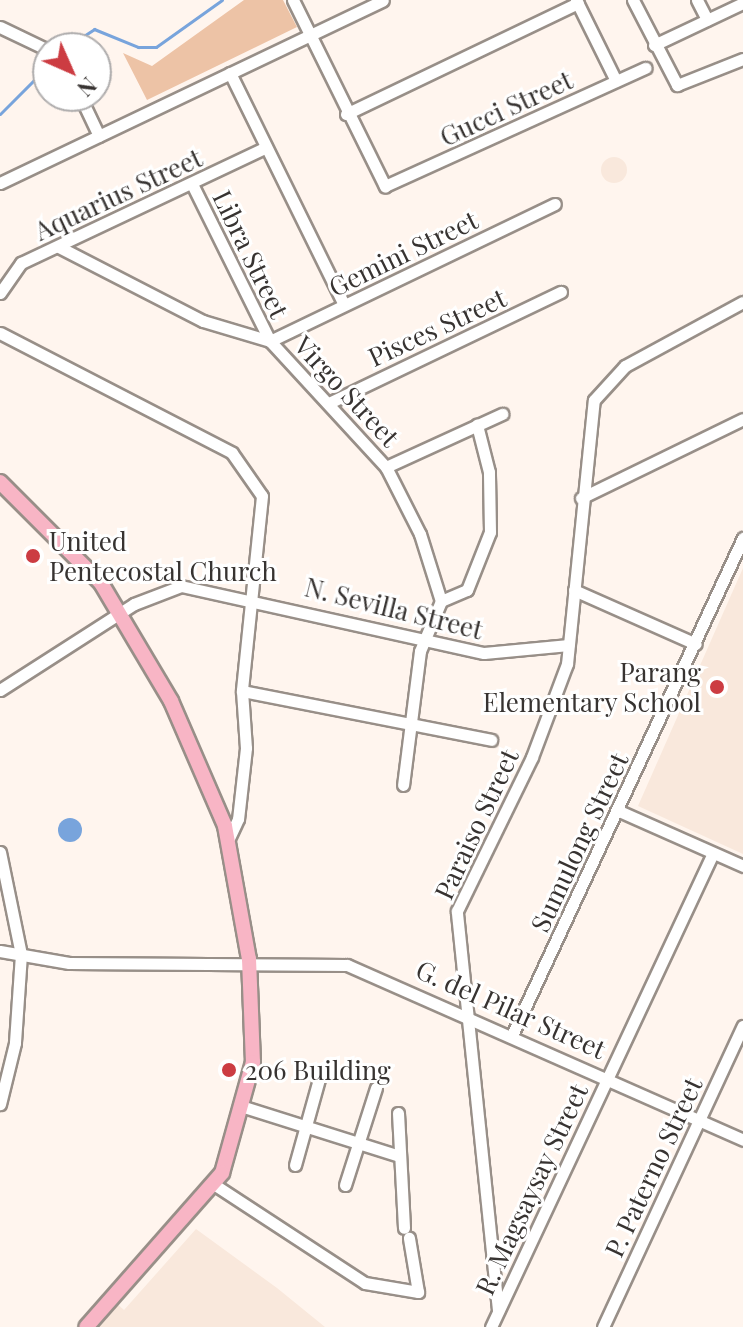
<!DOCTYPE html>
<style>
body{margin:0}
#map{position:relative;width:743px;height:1327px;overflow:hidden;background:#fff5ee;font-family:"Playfair Display",serif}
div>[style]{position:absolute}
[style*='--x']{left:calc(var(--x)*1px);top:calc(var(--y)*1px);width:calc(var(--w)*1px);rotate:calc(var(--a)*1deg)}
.built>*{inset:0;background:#f9e8dc}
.round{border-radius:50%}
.green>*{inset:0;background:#edc3a6}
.water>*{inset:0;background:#78a4dc}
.stream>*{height:3px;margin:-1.5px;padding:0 1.5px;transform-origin:1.5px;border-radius:1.5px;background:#78a4dc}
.roads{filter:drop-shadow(2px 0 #988f88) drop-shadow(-2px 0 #988f88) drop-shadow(0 2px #988f88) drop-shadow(0 -2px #988f88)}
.minor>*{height:11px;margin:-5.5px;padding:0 5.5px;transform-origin:5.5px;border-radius:5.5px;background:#fff}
.major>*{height:14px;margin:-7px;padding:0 7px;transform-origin:7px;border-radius:7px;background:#f8b5c5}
.dots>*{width:22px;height:22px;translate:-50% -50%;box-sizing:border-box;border:4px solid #fff;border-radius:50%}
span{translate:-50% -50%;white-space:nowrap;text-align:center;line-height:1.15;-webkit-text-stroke:6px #fff;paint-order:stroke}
.street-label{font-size:26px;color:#373331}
.poi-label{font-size:26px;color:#373331}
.left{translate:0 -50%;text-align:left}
.right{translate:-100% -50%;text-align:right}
.north{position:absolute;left:32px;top:32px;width:80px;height:80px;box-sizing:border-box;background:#fff;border:2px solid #afadad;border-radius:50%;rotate:135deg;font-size:22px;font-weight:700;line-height:32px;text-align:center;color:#373331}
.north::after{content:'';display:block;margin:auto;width:28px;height:36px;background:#cc3c42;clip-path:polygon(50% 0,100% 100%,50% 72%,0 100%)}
</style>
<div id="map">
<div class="built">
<i class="round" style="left:601px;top:157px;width:26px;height:26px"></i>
<i style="clip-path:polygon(743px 568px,743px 854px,638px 806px)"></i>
<i style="clip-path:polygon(196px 1229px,277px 1288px,325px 1327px,90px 1327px,115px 1302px,124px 1310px)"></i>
</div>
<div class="green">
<i style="clip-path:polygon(244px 0,283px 0,297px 27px,147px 100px,123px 53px,152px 66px)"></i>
</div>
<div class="water">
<i class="round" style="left:58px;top:818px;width:24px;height:24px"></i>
</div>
<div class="stream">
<i style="--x:65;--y:48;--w:35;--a:-33"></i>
<i style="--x:94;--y:29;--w:48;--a:22.2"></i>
<i style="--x:138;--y:47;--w:18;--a:0"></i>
<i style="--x:156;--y:47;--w:81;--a:-35.5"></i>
<i style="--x:0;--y:114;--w:68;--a:-45"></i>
</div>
<div class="roads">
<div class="minor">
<i style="--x:293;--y:0;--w:208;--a:63.7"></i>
<i style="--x:385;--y:186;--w:286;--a:-24.4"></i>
<i style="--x:576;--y:0;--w:90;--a:63.7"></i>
<i style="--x:633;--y:0;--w:96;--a:62.6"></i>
<i style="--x:677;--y:85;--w:71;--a:-21.5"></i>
<i style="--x:697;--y:0;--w:22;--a:63"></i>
<i style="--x:0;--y:27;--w:53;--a:25.6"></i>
<i style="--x:654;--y:45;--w:98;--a:-25.3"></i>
<i style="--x:230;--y:73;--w:258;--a:63.8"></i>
<i style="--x:80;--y:96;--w:44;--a:64.6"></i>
<i style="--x:346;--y:114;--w:257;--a:-25.6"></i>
<i style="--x:0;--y:183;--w:424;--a:-25.5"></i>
<i style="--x:193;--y:186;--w:173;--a:63.6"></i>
<i style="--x:59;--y:247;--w:162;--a:27.2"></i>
<i style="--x:203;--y:321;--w:70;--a:16.6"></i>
<i style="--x:270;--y:341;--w:171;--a:47.4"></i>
<i style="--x:386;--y:467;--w:75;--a:63.1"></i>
<i style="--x:420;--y:534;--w:70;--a:72.6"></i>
<i style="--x:441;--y:601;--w:54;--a:112.8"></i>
<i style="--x:420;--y:651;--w:135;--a:97.2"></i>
<i style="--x:0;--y:293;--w:37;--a:-55"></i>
<i style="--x:21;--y:263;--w:271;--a:-25.3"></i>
<i style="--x:0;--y:333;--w:261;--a:27.3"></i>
<i style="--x:232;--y:453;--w:52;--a:55.1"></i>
<i style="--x:262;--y:496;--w:196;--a:95.9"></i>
<i style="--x:242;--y:691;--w:57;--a:86"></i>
<i style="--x:246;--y:748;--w:71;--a:96.4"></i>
<i style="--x:238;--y:819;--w:21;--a:115"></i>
<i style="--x:270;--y:341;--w:316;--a:-25.7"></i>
<i style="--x:331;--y:402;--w:255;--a:-25.6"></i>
<i style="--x:386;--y:467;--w:128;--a:-24.6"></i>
<i style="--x:581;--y:498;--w:180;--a:-26"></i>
<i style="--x:574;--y:590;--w:133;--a:23.9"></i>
<i style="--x:441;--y:601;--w:28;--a:-23"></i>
<i style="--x:467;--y:590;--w:62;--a:-68.4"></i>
<i style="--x:490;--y:532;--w:60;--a:-91"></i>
<i style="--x:489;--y:472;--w:49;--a:-104.3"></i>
<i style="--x:0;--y:690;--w:159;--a:-32.7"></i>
<i style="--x:134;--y:604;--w:50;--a:-21"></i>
<i style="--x:181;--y:586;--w:310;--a:12.5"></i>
<i style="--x:484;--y:653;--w:85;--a:-5.4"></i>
<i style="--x:242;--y:691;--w:254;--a:11.1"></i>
<i style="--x:619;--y:811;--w:136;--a:23.9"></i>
<i style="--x:0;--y:852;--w:104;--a:78.4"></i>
<i style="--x:21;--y:954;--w:89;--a:93.9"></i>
<i style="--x:15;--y:1043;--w:63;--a:103.8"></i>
<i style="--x:0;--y:951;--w:70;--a:9.9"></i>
<i style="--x:69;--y:963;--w:278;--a:0.4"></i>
<i style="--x:347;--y:965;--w:433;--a:23.8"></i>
<i style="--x:513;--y:1033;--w:546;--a:-65.08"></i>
<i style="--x:244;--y:1107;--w:163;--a:17.5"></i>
<i style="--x:398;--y:1113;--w:115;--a:87"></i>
<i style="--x:295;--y:1165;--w:89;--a:-74.4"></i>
<i style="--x:215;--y:1185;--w:179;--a:33.2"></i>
<i style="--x:365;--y:1283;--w:54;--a:9.6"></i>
<i style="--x:418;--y:1292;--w:55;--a:-99.5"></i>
<i style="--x:345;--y:1185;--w:102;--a:-72.3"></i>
<i style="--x:498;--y:1310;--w:401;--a:-95.9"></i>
<i style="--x:457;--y:911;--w:171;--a:-64"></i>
<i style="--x:532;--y:757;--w:99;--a:-69.4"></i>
<i style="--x:567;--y:664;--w:265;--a:-84.2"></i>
<i style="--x:594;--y:400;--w:46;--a:-47.6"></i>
<i style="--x:625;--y:366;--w:134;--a:-28.5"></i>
<i style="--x:491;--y:1327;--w:523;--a:-64.9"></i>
<i style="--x:603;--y:1327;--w:332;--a:-65.1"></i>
</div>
<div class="major">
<i style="--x:0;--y:482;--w:143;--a:45"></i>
<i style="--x:101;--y:583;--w:137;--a:59.3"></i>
<i style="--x:171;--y:701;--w:136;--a:66.6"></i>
<i style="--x:225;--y:826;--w:135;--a:79.8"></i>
<i style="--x:249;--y:959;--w:103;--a:87.8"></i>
<i style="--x:253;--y:1062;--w:115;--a:105.6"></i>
<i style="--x:222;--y:1173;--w:205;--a:131.4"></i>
</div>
</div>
<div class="dots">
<i style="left:33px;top:556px;background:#cc3c42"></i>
<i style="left:717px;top:687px;background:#cc3c42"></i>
<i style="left:229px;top:1070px;background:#cc3c42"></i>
</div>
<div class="street-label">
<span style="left:506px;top:108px;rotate:-25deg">Gucci Street</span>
<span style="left:118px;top:194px;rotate:-25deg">Aquarius Street</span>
<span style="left:403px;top:253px;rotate:-26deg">Gemini Street</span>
<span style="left:251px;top:254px;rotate:64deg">Libra Street</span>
<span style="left:437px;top:327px;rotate:-25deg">Pisces Street</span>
<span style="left:347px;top:391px;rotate:47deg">Virgo Street</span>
<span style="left:394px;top:608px;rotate:14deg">N. Sevilla Street</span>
<span style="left:476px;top:824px;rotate:-65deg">Paraiso Street</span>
<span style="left:579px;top:842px;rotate:-65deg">Sumulong Street</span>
<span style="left:511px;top:1009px;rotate:24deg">G. del Pilar Street</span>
<span style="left:653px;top:1167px;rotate:-65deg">P. Paterno Street</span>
<span style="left:531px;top:1189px;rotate:-65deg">R. Magsaysay Street</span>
</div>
<div class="poi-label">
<span class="left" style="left:49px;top:556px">United<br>Pentecostal Church</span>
<span class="right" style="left:701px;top:687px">Parang<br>Elementary School</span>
<span class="left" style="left:245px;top:1070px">206 Building</span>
</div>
<div class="north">N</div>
</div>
